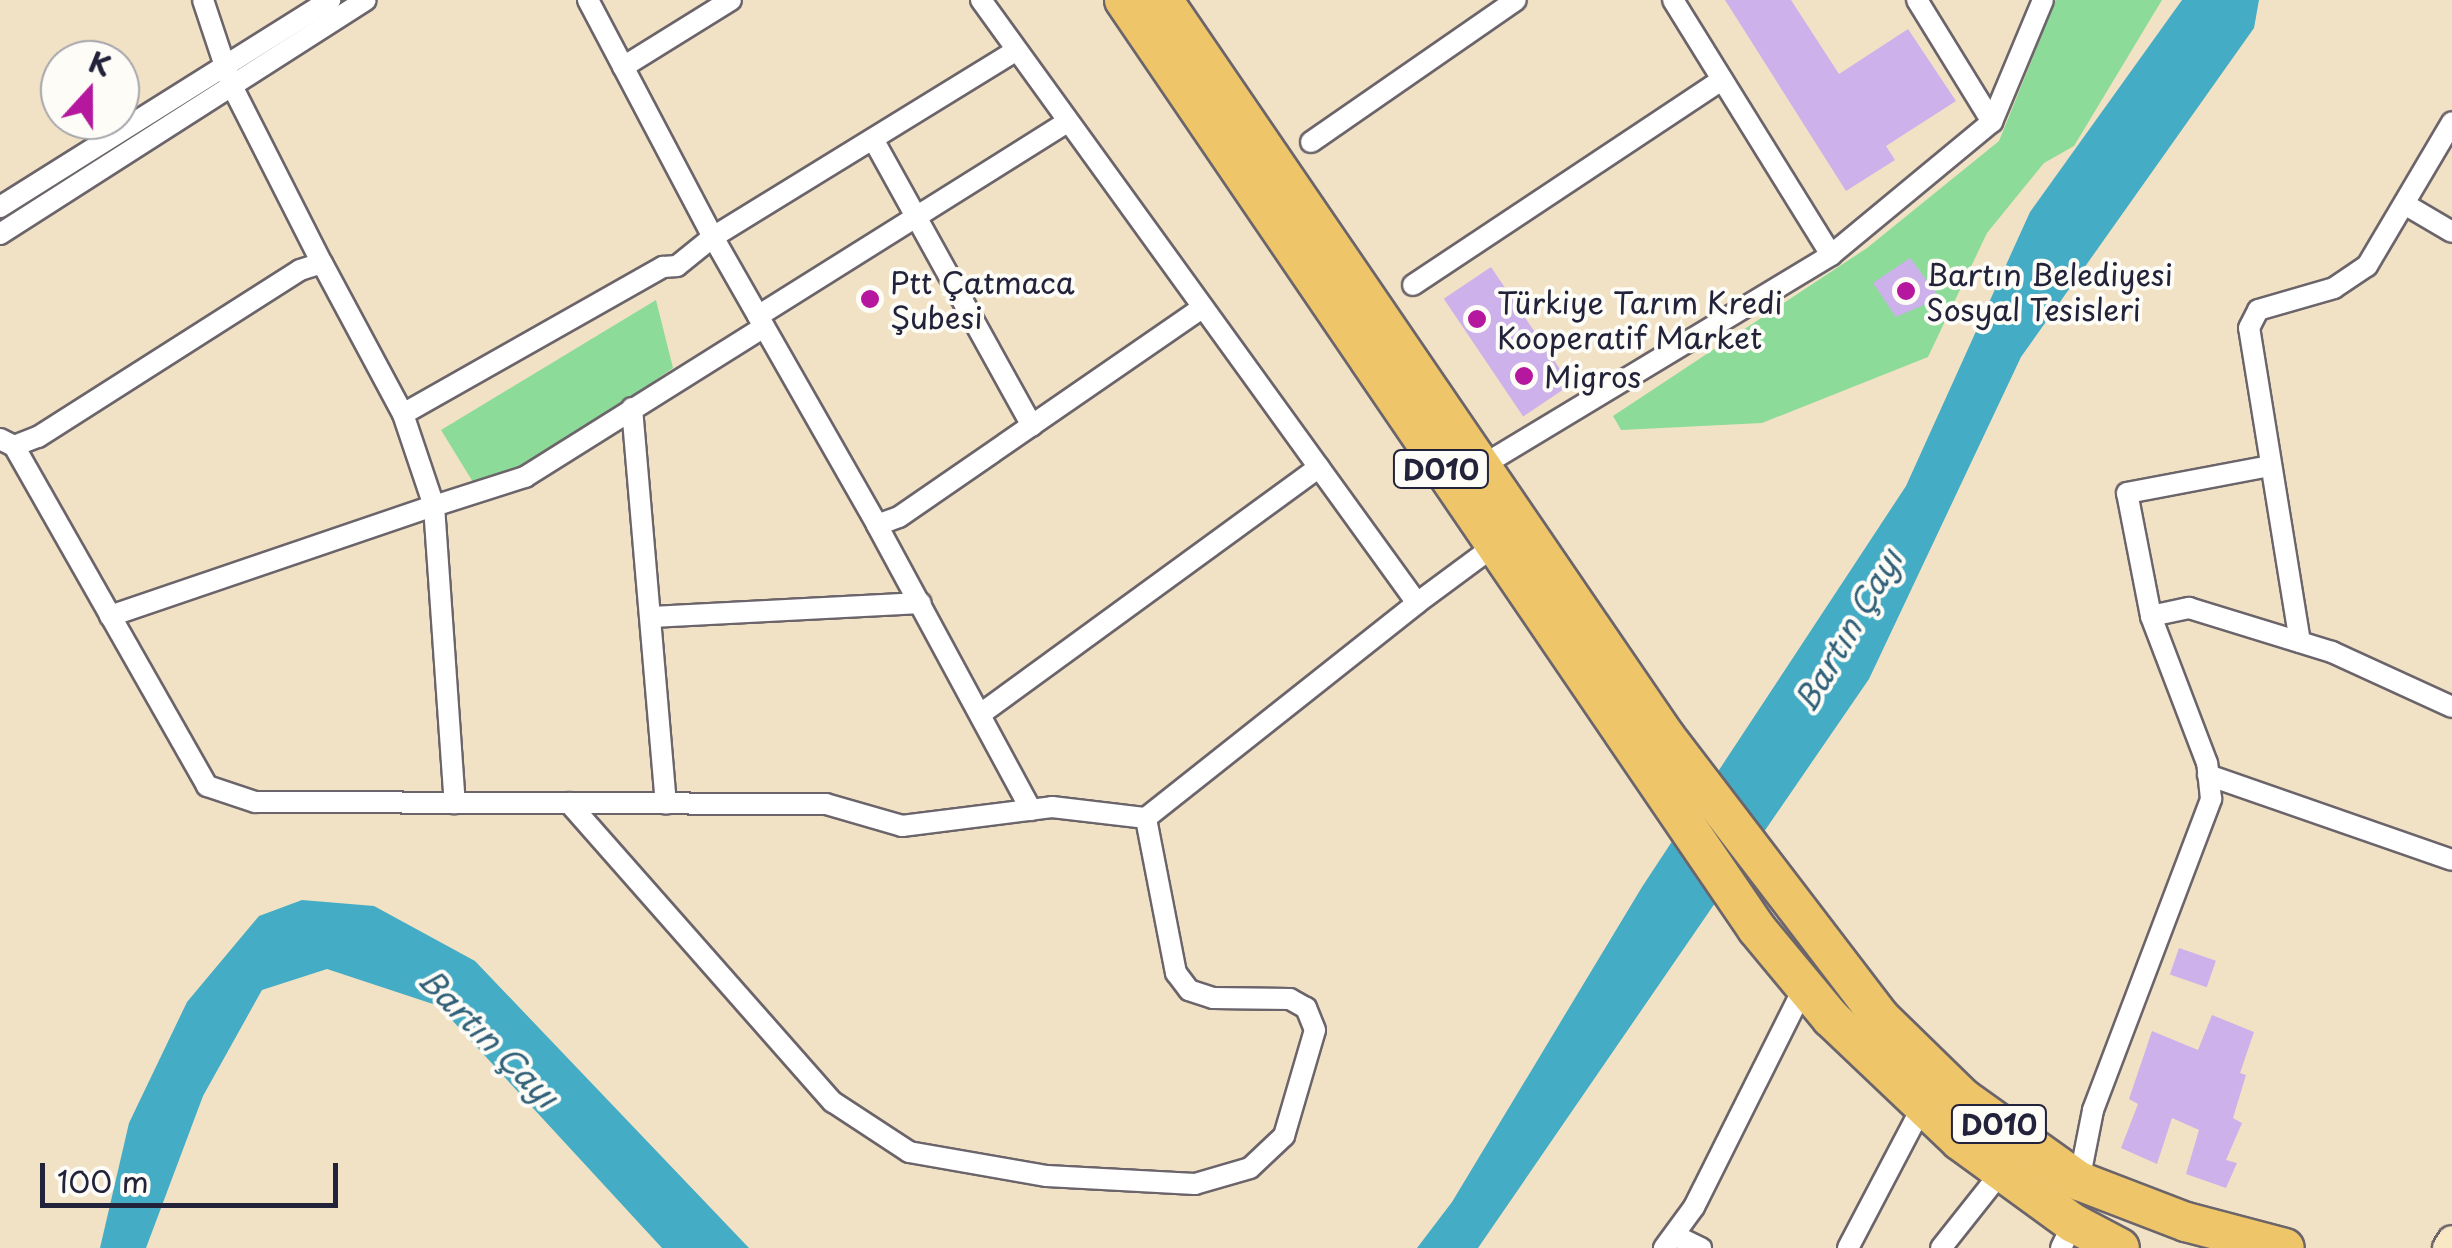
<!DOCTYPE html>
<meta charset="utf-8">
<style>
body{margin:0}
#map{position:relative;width:2452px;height:1248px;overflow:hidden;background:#f2e2c5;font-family:"Playpen Sans",sans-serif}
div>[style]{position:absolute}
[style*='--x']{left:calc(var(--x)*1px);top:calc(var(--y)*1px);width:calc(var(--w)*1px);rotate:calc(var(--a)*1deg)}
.green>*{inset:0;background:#8cdb99}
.water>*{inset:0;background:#44acc4}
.building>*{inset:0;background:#ccb1ea;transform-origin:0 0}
.roads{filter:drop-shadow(2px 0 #6b656b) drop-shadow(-2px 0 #6b656b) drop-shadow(0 2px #6b656b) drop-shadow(0 -2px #6b656b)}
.street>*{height:20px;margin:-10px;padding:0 10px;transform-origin:10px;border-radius:10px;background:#fff}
.secondary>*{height:28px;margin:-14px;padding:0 14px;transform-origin:14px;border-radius:14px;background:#f8e8c3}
.highway>*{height:38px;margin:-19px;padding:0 19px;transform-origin:19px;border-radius:19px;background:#eec569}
.dots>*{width:28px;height:28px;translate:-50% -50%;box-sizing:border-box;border:5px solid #fdfcf7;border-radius:50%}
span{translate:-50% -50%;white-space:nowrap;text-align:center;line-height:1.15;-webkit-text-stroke:8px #fdfcf7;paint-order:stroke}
.shield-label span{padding:2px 8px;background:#fdfcf7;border:2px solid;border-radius:8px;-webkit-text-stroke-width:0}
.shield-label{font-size:28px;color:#22223b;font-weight:700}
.poi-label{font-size:30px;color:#22223b}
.left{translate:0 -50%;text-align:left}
.water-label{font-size:32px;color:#316079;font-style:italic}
.north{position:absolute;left:40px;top:40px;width:100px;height:100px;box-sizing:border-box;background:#fdfcf7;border:2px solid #a5a5ac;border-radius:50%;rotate:21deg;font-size:28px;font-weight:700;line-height:40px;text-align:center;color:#22223b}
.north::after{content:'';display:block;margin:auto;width:35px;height:45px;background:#b5179e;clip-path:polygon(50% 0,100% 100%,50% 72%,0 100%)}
.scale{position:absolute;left:40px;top:1163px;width:298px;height:45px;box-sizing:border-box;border:5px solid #22223b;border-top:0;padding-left:12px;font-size:30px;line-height:35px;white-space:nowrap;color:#22223b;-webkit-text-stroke:8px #fdfcf7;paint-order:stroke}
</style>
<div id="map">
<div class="green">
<i style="clip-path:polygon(2056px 0,2162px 0,2074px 146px,2044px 163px,1987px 233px,1928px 357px,1762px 423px,1621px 430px,1613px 416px,1867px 248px,1999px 141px)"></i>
<i style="clip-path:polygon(656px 300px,673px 368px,522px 473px,476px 487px,441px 430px)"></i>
</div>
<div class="water">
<i style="clip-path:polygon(2182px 0,2259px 0,2254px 28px,2021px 357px,1869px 679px,1478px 1248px,1417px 1248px,1452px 1202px,1642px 887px,1906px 486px,2030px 212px)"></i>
<i style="clip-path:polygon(302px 900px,374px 906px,475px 961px,749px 1248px,662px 1248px,439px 1006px,327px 969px,262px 990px,203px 1096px,146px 1248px,100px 1248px,129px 1123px,187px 1002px,259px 916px)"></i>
</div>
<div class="building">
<i style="clip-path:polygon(1725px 0,1791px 0,1839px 74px,1908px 29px,1956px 101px,1886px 146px,1895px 160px,1846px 191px)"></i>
<i style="clip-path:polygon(1910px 258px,1940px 298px,1896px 317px,1873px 283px)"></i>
<i style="left:1491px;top:267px;width:142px;height:57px;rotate:56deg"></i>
<i style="left:2179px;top:948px;width:39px;height:28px;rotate:19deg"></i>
<i style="clip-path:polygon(2212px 1015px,2254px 1032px,2240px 1073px,2246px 1075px,2233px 1118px,2242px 1123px,2226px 1160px,2237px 1163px,2226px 1188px,2186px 1174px,2199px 1130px,2172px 1118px,2157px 1164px,2121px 1148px,2138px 1104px,2129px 1099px,2152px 1031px,2198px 1050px)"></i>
</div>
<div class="roads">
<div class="street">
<i style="--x:203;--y:0;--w:89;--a:71.6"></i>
<i style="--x:231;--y:84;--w:201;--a:63.1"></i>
<i style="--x:588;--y:0;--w:268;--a:62.2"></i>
<i style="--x:713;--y:237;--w:331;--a:60.3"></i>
<i style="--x:877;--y:525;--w:23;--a:-20"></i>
<i style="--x:899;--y:517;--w:368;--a:-34.6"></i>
<i style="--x:981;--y:0;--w:744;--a:54.13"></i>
<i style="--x:1417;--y:603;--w:96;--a:-36.5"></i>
<i style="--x:1673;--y:0;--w:300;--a:58.2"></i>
<i style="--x:1917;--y:0;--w:143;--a:58.4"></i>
<i style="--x:623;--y:67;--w:127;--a:-31.8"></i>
<i style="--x:873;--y:139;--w:328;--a:61"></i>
<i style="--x:1311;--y:142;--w:249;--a:-34.7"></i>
<i style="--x:2406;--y:205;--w:53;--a:30.4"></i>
<i style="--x:0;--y:207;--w:390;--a:-32.1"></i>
<i style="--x:0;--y:234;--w:434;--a:-32.6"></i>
<i style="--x:1413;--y:285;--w:371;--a:-33.6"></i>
<i style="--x:758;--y:316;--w:365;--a:-32.1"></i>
<i style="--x:632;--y:408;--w:397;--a:85.1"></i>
<i style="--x:403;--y:414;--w:299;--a:-29.5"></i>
<i style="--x:663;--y:267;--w:14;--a:-4"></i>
<i style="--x:677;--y:266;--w:46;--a:-38.9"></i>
<i style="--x:713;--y:237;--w:355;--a:-31.6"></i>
<i style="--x:0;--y:439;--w:16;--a:27"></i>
<i style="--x:14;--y:446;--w:26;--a:-21"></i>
<i style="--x:38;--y:437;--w:311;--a:-32.5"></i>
<i style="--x:300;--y:270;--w:23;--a:-18"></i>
<i style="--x:322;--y:263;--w:171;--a:61.8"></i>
<i style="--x:403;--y:414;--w:97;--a:71.4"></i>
<i style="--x:434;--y:506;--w:96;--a:-17.7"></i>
<i style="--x:525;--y:477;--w:282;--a:-32.1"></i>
<i style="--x:14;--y:446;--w:391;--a:60.4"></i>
<i style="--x:207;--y:786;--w:51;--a:18.4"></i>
<i style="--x:255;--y:802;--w:571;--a:0.2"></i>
<i style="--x:826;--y:804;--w:79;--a:16.1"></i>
<i style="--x:902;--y:826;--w:151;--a:-7.2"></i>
<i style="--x:1052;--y:807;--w:95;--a:6.7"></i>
<i style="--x:1146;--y:818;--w:346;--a:-38.4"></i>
<i style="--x:1480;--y:467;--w:410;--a:-31.1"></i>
<i style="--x:1831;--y:255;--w:209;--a:-39.6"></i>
<i style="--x:1992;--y:122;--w:132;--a:-67.3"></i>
<i style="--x:877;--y:525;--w:324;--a:61.6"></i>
<i style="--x:110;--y:616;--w:342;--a:-18.8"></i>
<i style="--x:434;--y:506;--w:298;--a:86"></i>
<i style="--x:2151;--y:616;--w:39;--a:-12"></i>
<i style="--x:2189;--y:608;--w:150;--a:17.1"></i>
<i style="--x:2332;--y:652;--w:132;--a:24.6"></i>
<i style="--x:652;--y:617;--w:269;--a:-3"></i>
<i style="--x:2300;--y:642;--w:318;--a:-99.2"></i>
<i style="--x:2249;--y:328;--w:20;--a:-63"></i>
<i style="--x:2258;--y:310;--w:79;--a:-16.1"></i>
<i style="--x:2334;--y:288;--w:40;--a:-34"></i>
<i style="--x:2367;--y:266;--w:167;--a:-59.4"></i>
<i style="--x:982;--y:713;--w:417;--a:-36.1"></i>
<i style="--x:2208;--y:775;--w:258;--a:19.2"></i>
<i style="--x:569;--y:803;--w:399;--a:48.6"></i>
<i style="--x:833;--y:1102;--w:91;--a:33.3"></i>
<i style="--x:909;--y:1152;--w:140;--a:9.9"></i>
<i style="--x:1047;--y:1176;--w:148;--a:3.1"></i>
<i style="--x:1195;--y:1184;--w:57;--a:-16.2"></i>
<i style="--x:1250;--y:1168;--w:47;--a:-43.3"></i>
<i style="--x:1284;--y:1136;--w:110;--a:-73.7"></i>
<i style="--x:1315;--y:1030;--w:24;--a:-112"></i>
<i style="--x:1306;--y:1008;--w:18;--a:-151"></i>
<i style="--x:1290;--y:999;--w:77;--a:-179.3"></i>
<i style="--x:1213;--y:998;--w:25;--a:-162"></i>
<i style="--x:1189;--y:990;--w:21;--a:-127"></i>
<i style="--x:1176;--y:973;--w:158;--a:-101"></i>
<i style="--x:2079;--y:1181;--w:72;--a:-78.8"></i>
<i style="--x:2093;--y:1110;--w:333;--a:-69.2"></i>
<i style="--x:2211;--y:799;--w:36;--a:-96"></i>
<i style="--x:2207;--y:763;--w:157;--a:-110.9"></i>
<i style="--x:2151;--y:616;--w:125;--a:-101"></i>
<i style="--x:2127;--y:493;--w:146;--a:-10.7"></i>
<i style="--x:1676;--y:1236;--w:28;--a:26"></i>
<i style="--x:1664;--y:1248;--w:51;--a:-53.8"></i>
<i style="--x:1694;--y:1207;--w:248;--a:-63.4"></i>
<i style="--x:1848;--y:1248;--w:161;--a:-62.3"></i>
<i style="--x:1941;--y:1248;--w:98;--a:-51.6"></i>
<i style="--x:2061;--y:1248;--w:28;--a:-64"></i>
</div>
<div class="secondary">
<i style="--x:2447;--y:1248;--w:9;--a:-58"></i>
</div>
<div class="highway">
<i style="--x:1124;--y:0;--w:1124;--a:55.73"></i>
<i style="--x:1757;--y:929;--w:116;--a:50.3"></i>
<i style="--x:1831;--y:1018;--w:178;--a:43.6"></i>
<i style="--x:1960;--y:1141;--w:140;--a:36"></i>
<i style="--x:2073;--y:1223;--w:53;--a:28"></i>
<i style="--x:1163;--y:0;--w:892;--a:55.69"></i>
<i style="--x:1666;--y:737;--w:352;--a:52.6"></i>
<i style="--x:1880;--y:1017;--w:116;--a:44.3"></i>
<i style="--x:1963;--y:1098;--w:143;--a:35.6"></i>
<i style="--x:2079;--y:1181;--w:115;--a:21"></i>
<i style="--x:2186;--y:1222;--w:102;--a:14.7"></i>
</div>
</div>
<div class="dots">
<i style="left:1906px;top:291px;background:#b5179e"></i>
<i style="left:870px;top:299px;background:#b5179e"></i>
<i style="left:1477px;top:319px;background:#b5179e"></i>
<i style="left:1524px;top:376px;background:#b5179e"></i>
</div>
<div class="shield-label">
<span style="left:1441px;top:469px">D010</span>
<span style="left:1999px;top:1124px">D010</span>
</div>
<div class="poi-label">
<span class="left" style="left:1926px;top:291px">Bartın Belediyesi<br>Sosyal Tesisleri</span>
<span class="left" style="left:890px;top:299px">Ptt Çatmaca<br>Şubesi</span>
<span class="left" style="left:1497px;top:319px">Türkiye Tarım Kredi<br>Kooperatif Market</span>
<span class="left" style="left:1544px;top:376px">Migros</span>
</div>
<div class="water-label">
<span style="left:1847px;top:630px;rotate:-60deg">Bartın Çayı</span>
<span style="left:489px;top:1037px;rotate:45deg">Bartın Çayı</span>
</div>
<div class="north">K</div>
<div class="scale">100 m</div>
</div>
